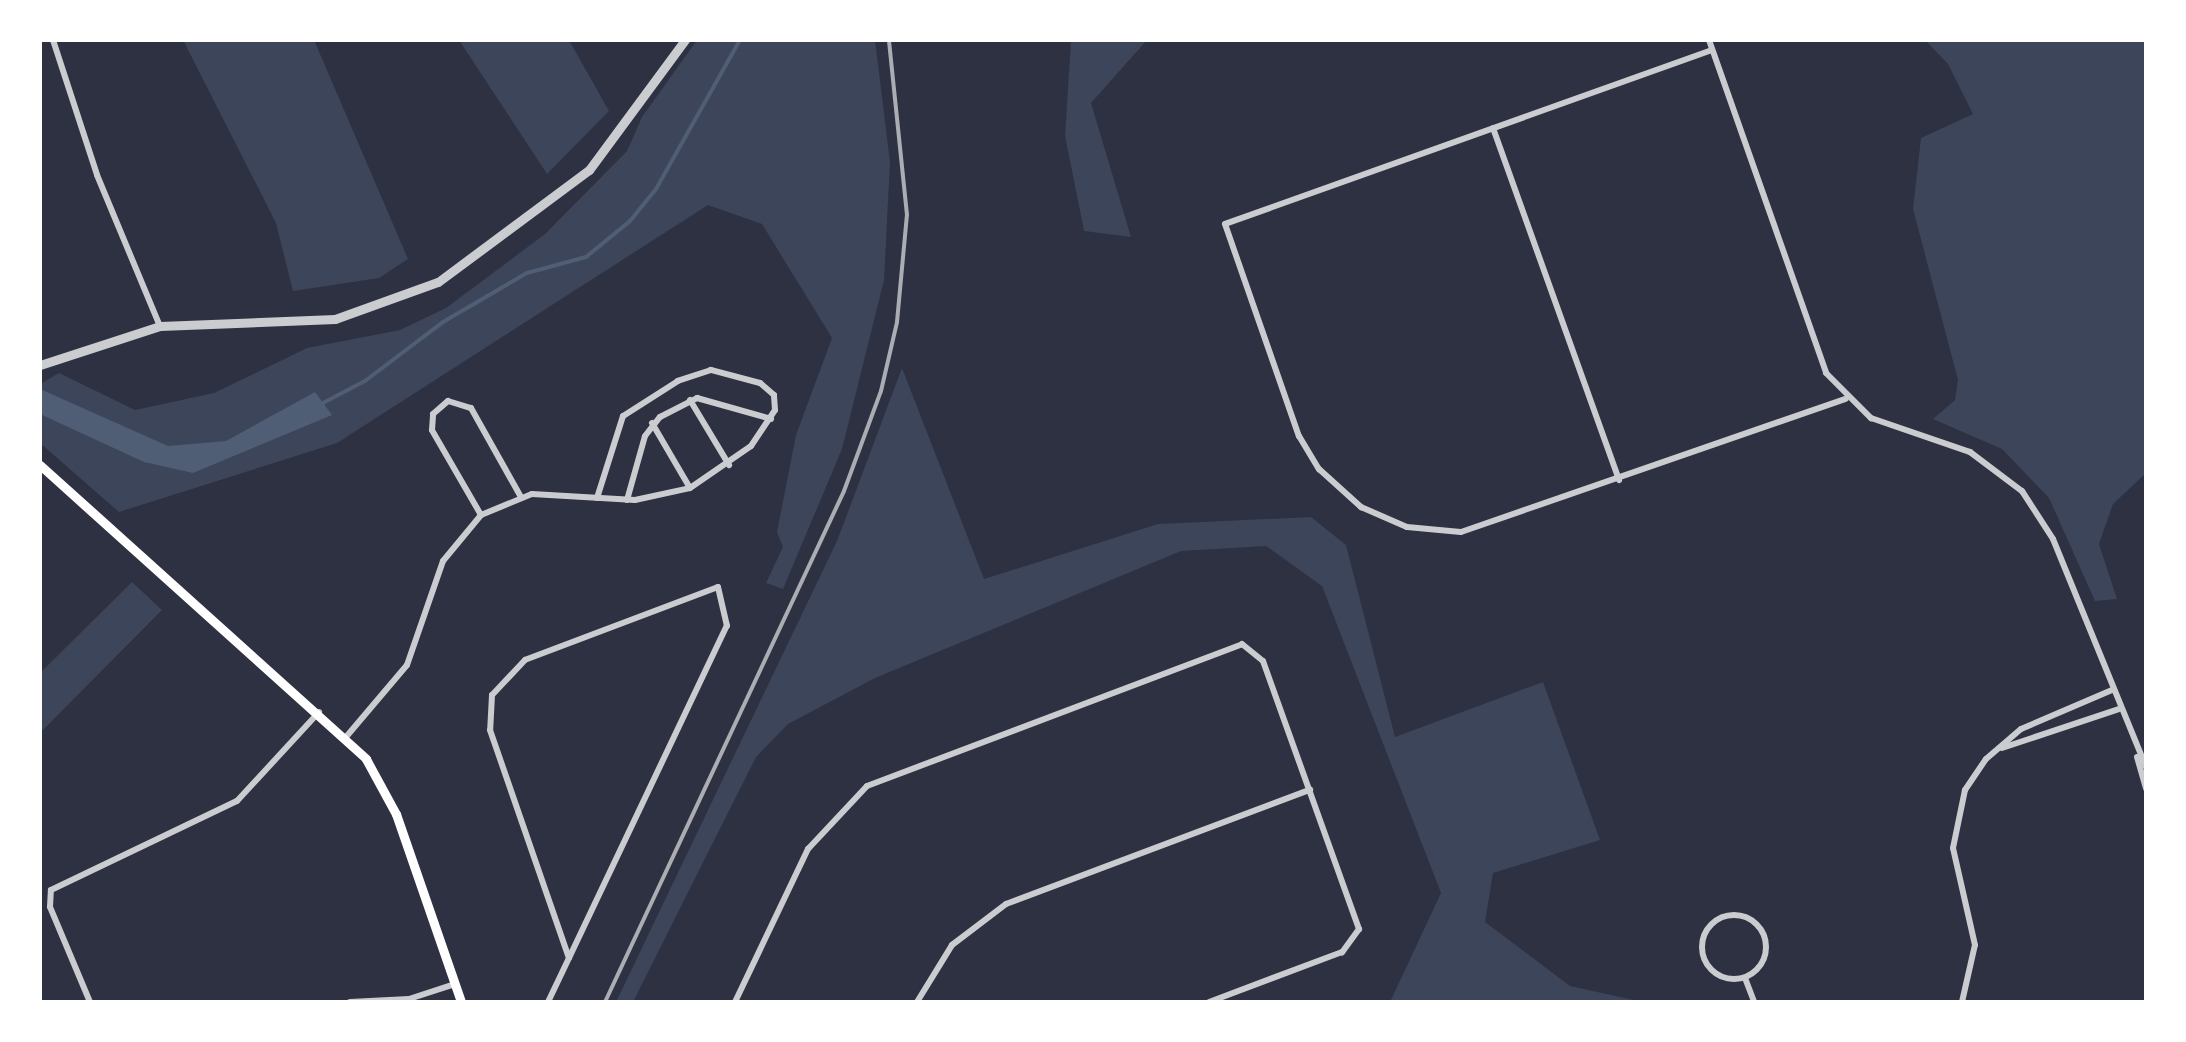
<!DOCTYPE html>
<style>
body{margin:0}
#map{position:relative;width:2186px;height:1042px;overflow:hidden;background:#2d3142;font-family:"Open Sans",sans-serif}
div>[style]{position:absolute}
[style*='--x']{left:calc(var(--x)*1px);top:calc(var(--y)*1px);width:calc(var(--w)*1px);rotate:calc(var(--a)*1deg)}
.green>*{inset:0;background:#3c4559}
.water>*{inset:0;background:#4f5d75}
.stream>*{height:4px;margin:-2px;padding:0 2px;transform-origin:2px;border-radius:2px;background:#4f5d75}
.minor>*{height:6px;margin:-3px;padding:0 3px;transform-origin:3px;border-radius:3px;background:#caccd0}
.minor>.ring{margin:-3px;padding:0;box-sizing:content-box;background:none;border:6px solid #caccd0;border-radius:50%}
.tertiary>*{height:9px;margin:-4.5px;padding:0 4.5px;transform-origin:4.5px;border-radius:4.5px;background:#caccd0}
.secondary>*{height:9px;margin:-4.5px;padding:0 4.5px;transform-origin:4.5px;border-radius:4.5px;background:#fff}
.rail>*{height:4px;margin:-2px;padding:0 2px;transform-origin:2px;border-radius:2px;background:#abadb3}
span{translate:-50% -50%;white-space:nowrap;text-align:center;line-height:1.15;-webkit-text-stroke:8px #fff;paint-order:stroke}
.frame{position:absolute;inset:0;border:42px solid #fff;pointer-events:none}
</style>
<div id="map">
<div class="green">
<i style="clip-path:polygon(183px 40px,314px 40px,408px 259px,379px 278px,293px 291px,276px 223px)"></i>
<i style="clip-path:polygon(459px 40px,569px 40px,609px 111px,547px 174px)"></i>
<i style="clip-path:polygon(697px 40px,875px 40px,890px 162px,884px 280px,842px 449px,783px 589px,766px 583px,783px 547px,777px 532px,796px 435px,832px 338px,762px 224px,708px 205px,337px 443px,119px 512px,40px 443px,40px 384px,59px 373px,135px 410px,214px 393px,307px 348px,400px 330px,446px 308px,545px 234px,627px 151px,642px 117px)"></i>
<i style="clip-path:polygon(1071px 40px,1147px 40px,1091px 103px,1131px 237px,1084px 231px,1065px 136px)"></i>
<i style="clip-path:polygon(1925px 40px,2146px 40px,2146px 473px,2113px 504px,2099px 544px,2117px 599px,2095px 601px,2049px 498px,2002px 449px,1933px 419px,1955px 400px,1958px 380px,1913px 209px,1921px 138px,1973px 114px,1948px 64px)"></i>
<i style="clip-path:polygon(902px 368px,984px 579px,1158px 524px,1311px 517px,1346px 545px,1395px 737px,1543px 682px,1600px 840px,1493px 873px,1485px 922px,1570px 986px,1643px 1002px,1390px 1002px,1441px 893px,1322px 586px,1266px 546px,1181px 551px,875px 678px,788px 724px,756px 757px,633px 1002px,616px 1002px,837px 541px)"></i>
<i style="clip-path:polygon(132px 582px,162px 610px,40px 733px,40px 673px)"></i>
</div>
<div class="water">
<i style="clip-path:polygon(40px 389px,168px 446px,226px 441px,315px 392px,332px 415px,193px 473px,144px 462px,40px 414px)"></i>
</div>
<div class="stream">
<i style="--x:321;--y:404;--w:50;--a:-27.6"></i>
<i style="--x:365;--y:381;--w:98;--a:-37.1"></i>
<i style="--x:443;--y:322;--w:97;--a:-30.3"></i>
<i style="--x:527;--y:273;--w:61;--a:-15.2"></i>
<i style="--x:586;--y:257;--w:57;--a:-39.3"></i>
<i style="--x:630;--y:221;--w:41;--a:-50.9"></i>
<i style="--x:656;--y:189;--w:171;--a:-60.6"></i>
</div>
<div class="minor">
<i style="--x:53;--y:40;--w:142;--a:71.9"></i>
<i style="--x:97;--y:175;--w:164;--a:67.4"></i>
<i style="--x:1709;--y:40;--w:353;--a:70.6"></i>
<i style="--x:1826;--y:373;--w:64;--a:45"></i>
<i style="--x:1871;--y:418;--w:105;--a:19"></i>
<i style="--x:1970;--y:452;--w:65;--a:36.9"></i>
<i style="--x:2022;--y:491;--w:57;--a:57.1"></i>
<i style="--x:2053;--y:539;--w:246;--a:67.8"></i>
<i style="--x:1712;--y:50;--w:517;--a:160.34"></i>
<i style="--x:1225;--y:224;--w:225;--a:70.8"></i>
<i style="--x:1299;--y:436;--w:39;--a:59"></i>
<i style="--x:1319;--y:469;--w:57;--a:42.1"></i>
<i style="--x:1361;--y:507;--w:50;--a:23.5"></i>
<i style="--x:1407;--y:527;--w:54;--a:5.3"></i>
<i style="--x:1461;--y:532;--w:407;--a:-19.1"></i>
<i style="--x:1493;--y:128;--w:374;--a:70.3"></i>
<i style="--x:690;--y:400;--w:76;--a:59"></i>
<i style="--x:652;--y:423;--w:75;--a:59.7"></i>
<i style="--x:627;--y:500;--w:66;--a:-74.3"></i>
<i style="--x:645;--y:436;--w:24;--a:-52"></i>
<i style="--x:660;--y:417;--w:42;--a:-27.2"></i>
<i style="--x:697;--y:398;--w:77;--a:15.8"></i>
<i style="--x:481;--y:515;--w:98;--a:-120"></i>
<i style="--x:432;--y:430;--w:16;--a:-86"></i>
<i style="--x:433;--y:414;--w:20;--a:-41"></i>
<i style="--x:448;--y:401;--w:24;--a:17"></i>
<i style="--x:471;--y:408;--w:102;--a:60.7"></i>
<i style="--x:346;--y:737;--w:94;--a:-49.7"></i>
<i style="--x:407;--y:665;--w:110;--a:-70.9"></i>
<i style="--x:443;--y:561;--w:60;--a:-50.4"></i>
<i style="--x:481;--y:515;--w:55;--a:-22.4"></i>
<i style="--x:532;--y:494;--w:103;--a:3.3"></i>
<i style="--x:635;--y:500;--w:56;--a:-12.3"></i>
<i style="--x:690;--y:488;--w:74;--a:-34.5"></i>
<i style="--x:751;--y:446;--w:43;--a:-56.3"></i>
<i style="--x:775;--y:410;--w:15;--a:-94"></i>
<i style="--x:774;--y:395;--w:18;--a:-139"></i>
<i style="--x:760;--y:383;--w:51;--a:-165.1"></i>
<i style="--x:711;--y:370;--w:35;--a:162"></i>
<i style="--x:678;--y:381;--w:65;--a:147.5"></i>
<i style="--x:623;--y:416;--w:86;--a:107.6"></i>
<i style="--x:2002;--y:748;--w:123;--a:-18.4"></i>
<i style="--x:2137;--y:757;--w:33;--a:74"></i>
<i class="ring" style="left:1702px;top:915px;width:58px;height:58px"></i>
<i style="--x:1745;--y:978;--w:26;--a:69"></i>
<i style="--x:90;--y:1002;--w:103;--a:-112.8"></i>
<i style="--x:50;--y:907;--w:17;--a:-87"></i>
<i style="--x:51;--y:890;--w:206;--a:-25.6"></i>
<i style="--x:237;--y:801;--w:121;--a:-47.3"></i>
<i style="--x:350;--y:1002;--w:59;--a:-2.9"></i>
<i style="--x:409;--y:999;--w:48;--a:-18.1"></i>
<i style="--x:548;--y:1002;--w:49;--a:-64.5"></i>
<i style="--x:569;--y:958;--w:368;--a:-64.6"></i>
<i style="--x:727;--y:626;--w:40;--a:-103"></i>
<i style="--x:718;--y:587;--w:206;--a:159.3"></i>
<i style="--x:525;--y:660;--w:48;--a:133.3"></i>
<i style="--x:492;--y:695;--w:35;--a:93"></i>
<i style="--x:490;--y:730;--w:241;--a:70.9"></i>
<i style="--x:735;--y:1002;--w:170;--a:-64.5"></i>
<i style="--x:808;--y:849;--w:86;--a:-46.9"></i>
<i style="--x:867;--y:786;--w:401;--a:-20.7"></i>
<i style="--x:1242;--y:644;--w:27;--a:39"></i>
<i style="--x:1263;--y:661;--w:285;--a:70.3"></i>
<i style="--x:1359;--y:929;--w:29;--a:126"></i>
<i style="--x:1342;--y:952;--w:142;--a:159.4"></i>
<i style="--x:917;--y:1002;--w:67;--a:-58.4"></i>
<i style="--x:952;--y:945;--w:68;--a:-37.2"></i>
<i style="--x:1006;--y:904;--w:325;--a:-20.6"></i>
<i style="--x:1962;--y:1002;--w:58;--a:-77.2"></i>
<i style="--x:1975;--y:945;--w:99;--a:-102.8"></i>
<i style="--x:1953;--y:848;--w:59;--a:-78.3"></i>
<i style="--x:1965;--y:790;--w:37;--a:-56"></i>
<i style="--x:1986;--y:759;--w:46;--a:-40.6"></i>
<i style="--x:2021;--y:729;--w:99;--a:-23.2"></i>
</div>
<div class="tertiary">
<i style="--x:40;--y:365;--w:126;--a:-18"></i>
<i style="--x:160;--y:326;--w:175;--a:-2.3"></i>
<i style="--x:335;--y:319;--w:109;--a:-19.8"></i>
<i style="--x:438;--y:282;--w:188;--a:-36.6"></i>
<i style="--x:589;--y:170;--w:162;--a:-53.6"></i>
</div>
<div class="secondary">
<i style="--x:40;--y:465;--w:439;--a:42"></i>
<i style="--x:366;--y:759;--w:63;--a:61.4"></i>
<i style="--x:396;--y:814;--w:199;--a:70.9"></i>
</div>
<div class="rail">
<i style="--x:605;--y:1002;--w:564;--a:-64.93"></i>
<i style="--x:844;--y:491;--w:107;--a:-69.7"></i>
<i style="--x:881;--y:391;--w:71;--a:-76.9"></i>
<i style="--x:897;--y:322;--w:107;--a:-84.7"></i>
<i style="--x:907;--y:215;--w:176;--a:-95.9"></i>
</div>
<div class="frame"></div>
</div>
